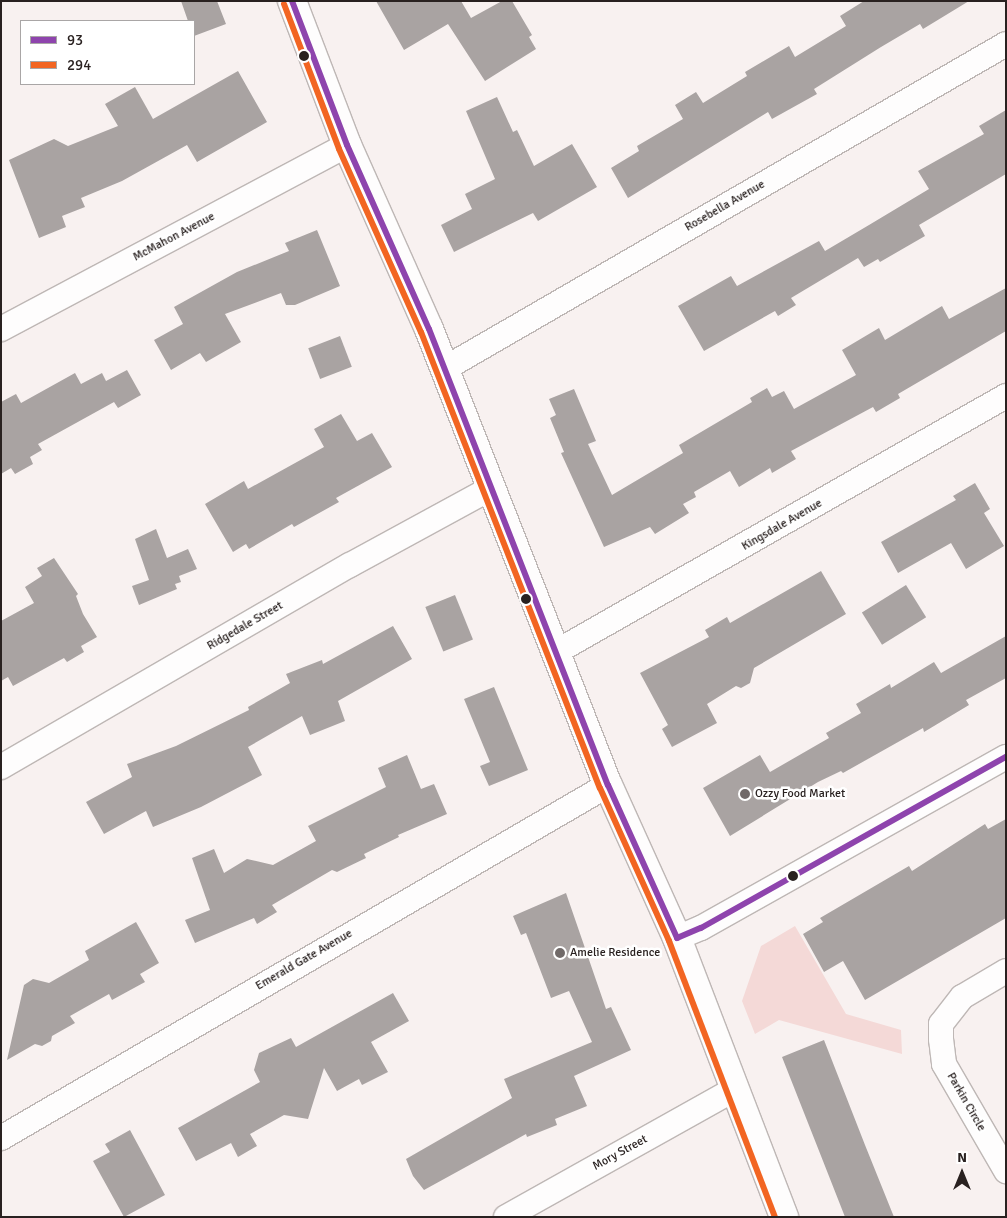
<!DOCTYPE html>
<style>
body{margin:0}
#map{position:relative;width:1007px;height:1218px;overflow:hidden;background:#f8f1f0;font-family:Signika,sans-serif}
div>[style]{position:absolute}
[style*='--x']{left:calc(var(--x)*1px);top:calc(var(--y)*1px);width:calc(var(--w)*1px);rotate:calc(var(--a)*1deg)}
.green>*{inset:0;background:#f4d9d7}
.building>*{inset:0;background:#a9a3a2;transform-origin:0 0}
.roads{filter:drop-shadow(1px 0 #beb7b5) drop-shadow(-1px 0 #beb7b5) drop-shadow(0 1px #beb7b5) drop-shadow(0 -1px #beb7b5)}
.minor>*{height:24px;margin:-12px;padding:0 12px;transform-origin:12px;border-radius:12px;background:#fefdfd}
.tertiary>*{height:28px;margin:-14px;padding:0 14px;transform-origin:14px;border-radius:14px;background:#fefdfd}
.bus-1>*{height:6px;margin:-3px;padding:0 3px;transform-origin:3px;border-radius:3px;background:#8e44ad}
.bus-2>*{height:6px;margin:-3px;padding:0 3px;transform-origin:3px;border-radius:3px;background:#f26522}
.dots>*{width:14px;height:14px;translate:-50% -50%;box-sizing:border-box;border:2px solid #fff;border-radius:50%}
span{translate:-50% -50%;white-space:nowrap;text-align:center;line-height:1.15;-webkit-text-stroke:5px #fff;paint-order:stroke}
.street-label{font-size:12px;color:#292120}
.poi-label{font-size:12px;color:#292120}
.left{translate:0 -50%;text-align:left}
.frame{position:absolute;inset:0;border:2px solid #292120;pointer-events:none}
.legend{position:absolute;left:20px;top:20px;width:175px;height:65px;box-sizing:border-box;background:#fff;border:1px solid #a9a6a6;margin:0;padding:6px 9px;list-style:none;font-size:15px;color:#292120}
.legend li{display:flex;align-items:center;gap:10px;height:25px}
.legend b{width:25px;border:1px solid #a9a6a6}
.north{position:absolute;left:937px;top:1148px;width:50px;height:50px;-webkit-text-stroke:4px #fff;paint-order:stroke;rotate:0deg;font-size:14px;font-weight:700;line-height:20px;text-align:center;color:#292120}
.north::after{content:'';display:block;margin:auto;width:18px;height:22px;background:#292120;clip-path:polygon(50% 0,100% 100%,50% 72%,0 100%)}
</style>
<div id="map">
<div class="green">
<i style="clip-path:polygon(795px 926px,846px 1014px,901px 1030px,902px 1054px,779px 1020px,755px 1034px,742px 1001px,761px 946px)"></i>
</div>
<div class="building">
<i style="clip-path:polygon(181px 1px,217px 1px,226px 24px,194px 36px,194px 21px,188px 21px)"></i>
<i style="clip-path:polygon(376px 1px,461px 1px,471px 18px,502px 1px,512px 1px,532px 35px,529px 37px,536px 49px,485px 81px,448px 24px,404px 50px)"></i>
<i style="clip-path:polygon(864px 1px,969px 1px,923px 29px,920px 24px,881px 47px,814px 89px,817px 94px,772px 119px,768px 112px,628px 198px,611px 168px,639px 151px,637px 146px,683px 119px,675px 105px,696px 92px,703px 103px,747px 76px,745px 72px,789px 46px,795px 57px,846px 26px,840px 16px)"></i>
<i style="clip-path:polygon(238px 71px,267px 122px,197px 162px,187px 145px,122px 181px,81px 198px,85px 207px,62px 216px,66px 227px,39px 238px,9px 160px,54px 139px,68px 146px,118px 126px,105px 104px,135px 87px,153px 119px)"></i>
<i style="clip-path:polygon(497px 97px,513px 132px,517px 130px,534px 166px,572px 144px,597px 187px,538px 221px,533px 213px,454px 252px,441px 225px,472px 209px,465px 194px,495px 179px,466px 111px)"></i>
<i style="clip-path:polygon(1006px 110px,1006px 174px,919px 225px,925px 236px,880px 262px,878px 259px,864px 267px,858px 258px,791px 298px,796px 305px,778px 316px,775px 311px,704px 351px,678px 306px,731px 276px,737px 286px,819px 241px,825px 251px,869px 225px,929px 189px,918px 171px,984px 134px,979px 126px)"></i>
<i style="clip-path:polygon(317px 230px,340px 286px,295px 305px,286px 305px,281px 293px,225px 314px,241px 342px,206px 362px,200px 353px,171px 370px,154px 340px,183px 324px,174px 307px,237px 272px,289px 251px,285px 243px)"></i>
<i style="clip-path:polygon(1006px 288px,1006px 331px,898px 394px,900px 398px,876px 412px,873px 407px,791px 451px,796px 459px,772px 473px,770px 468px,739px 487px,730px 471px,694px 492px,696px 497px,683px 504px,689px 513px,655px 534px,650px 527px,604px 547px,561px 453px,564px 452px,550px 418px,556px 415px,549px 399px,574px 389px,596px 441px,588px 444px,612px 495px,683px 453px,679px 445px,752px 402px,750px 398px,767px 388px,772px 397px,784px 391px,794px 409px,856px 375px,842px 350px,879px 328px,885px 340px,942px 306px,949px 319px)"></i>
<i style="left:340px;top:336px;width:33px;height:34px;rotate:69deg"></i>
<i style="clip-path:polygon(127px 370px,141px 395px,118px 408px,114px 402px,38px 444px,42px 450px,30px 457px,33px 464px,15px 474px,11px 468px,1px 474px,1px 402px,16px 394px,21px 403px,75px 373px,81px 384px,102px 373px,106px 381px)"></i>
<i style="clip-path:polygon(341px 414px,357px 441px,372px 433px,392px 467px,336px 498px,339px 502px,294px 527px,292px 524px,249px 549px,246px 544px,233px 552px,205px 504px,244px 481px,248px 489px,324px 447px,314px 429px)"></i>
<i style="clip-path:polygon(975px 483px,990px 509px,984px 513px,1004px 546px,966px 569px,951px 543px,898px 573px,881px 542px,956px 500px,953px 496px)"></i>
<i style="clip-path:polygon(156px 529px,167px 558px,188px 549px,197px 569px,179px 576px,181px 582px,175px 584px,177px 589px,139px 605px,132px 586px,149px 580px,135px 539px)"></i>
<i style="clip-path:polygon(54px 558px,78px 594px,76px 596px,83px 614px,97px 637px,81px 646px,84px 652px,67px 662px,64px 658px,13px 686px,8px 677px,1px 681px,1px 621px,34px 603px,25px 587px,42px 576px,37px 568px)"></i>
<i style="clip-path:polygon(821px 571px,846px 614px,754px 668px,750px 683px,741px 688px,736px 686px,707px 704px,717px 723px,672px 747px,662px 729px,668px 725px,640px 673px,709px 637px,705px 630px,727px 617px,730px 623px)"></i>
<i style="left:906px;top:585px;width:38px;height:52px;rotate:58deg"></i>
<i style="left:455px;top:595px;width:48px;height:32px;rotate:68deg"></i>
<i style="clip-path:polygon(393px 626px,412px 659px,338px 701px,345px 721px,310px 735px,302px 716px,248px 747px,262px 775px,201px 807px,153px 827px,146px 811px,104px 834px,86px 802px,132px 777px,127px 764px,176px 746px,249px 710px,248px 707px,290px 683px,286px 674px,322px 660px,323px 664px)"></i>
<i style="clip-path:polygon(1006px 636px,1006px 678px,966px 700px,969px 705px,924px 732px,923px 728px,843px 773px,841px 771px,818px 782px,730px 836px,703px 788px,760px 755px,770px 772px,829px 738px,826px 733px,861px 713px,856px 704px,890px 684px,891px 688px,934px 662px,941px 673px)"></i>
<i style="clip-path:polygon(494px 687px,528px 770px,489px 786px,480px 766px,490px 762px,464px 699px)"></i>
<i style="clip-path:polygon(407px 755px,421px 789px,434px 784px,447px 814px,398px 835px,399px 837px,364px 854px,366px 858px,337px 872px,332px 870px,272px 905px,277px 912px,257px 924px,254px 918px,195px 943px,185px 920px,210px 910px,192px 858px,214px 849px,224px 873px,247px 859px,273px 865px,316px 841px,308px 826px,386px 787px,378px 768px)"></i>
<i style="clip-path:polygon(1006px 819px,1006px 918px,865px 1000px,843px 961px,824px 972px,803px 934px,823px 922px,820px 918px,909px 866px,912px 871px,985px 824px,988px 829px)"></i>
<i style="clip-path:polygon(566px 893px,606px 1009px,611px 1007px,631px 1050px,574px 1076px,587px 1106px,555px 1119px,557px 1125px,527px 1137px,526px 1134px,424px 1190px,413px 1176px,406px 1159px,512px 1098px,504px 1079px,592px 1042px,569px 991px,551px 998px,526px 933px,521px 935px,513px 916px)"></i>
<i style="clip-path:polygon(136px 922px,159px 963px,140px 974px,145px 982px,112px 1000px,109px 994px,70px 1016px,75px 1023px,52px 1036px,51px 1041px,42px 1046px,35px 1044px,7px 1060px,24px 985px,33px 979px,49px 983px,89px 960px,85px 951px)"></i>
<i style="clip-path:polygon(393px 993px,409px 1021px,371px 1042px,388px 1072px,362px 1085px,359px 1079px,337px 1091px,324px 1068px,308px 1119px,284px 1115px,250px 1134px,257px 1146px,238px 1157px,231px 1143px,196px 1161px,178px 1128px,260px 1082px,254px 1070px,259px 1053px,291px 1038px,296px 1047px)"></i>
<i style="clip-path:polygon(824px 1040px,865px 1145px,894px 1217px,845px 1217px,823px 1161px,782px 1057px)"></i>
<i style="clip-path:polygon(130px 1130px,165px 1195px,124px 1217px,93px 1161px,110px 1152px,105px 1144px)"></i>
</div>
<div class="roads">
<div class="minor">
<i style="--x:1;--y:329;--w:392;--a:-28"></i>
<i style="--x:444;--y:369;--w:649;--a:-30.04"></i>
<i style="--x:556;--y:652;--w:518;--a:-29.64"></i>
<i style="--x:1;--y:767;--w:403;--a:-30.1"></i>
<i style="--x:350;--y:565;--w:161;--a:-28.6"></i>
<i style="--x:677;--y:938;--w:26;--a:-23"></i>
<i style="--x:701;--y:928;--w:350;--a:-29.3"></i>
<i style="--x:1006;--y:971;--w:51;--a:149.4"></i>
<i style="--x:962;--y:997;--w:34;--a:128"></i>
<i style="--x:941;--y:1024;--w:15;--a:90"></i>
<i style="--x:941;--y:1039;--w:25;--a:83"></i>
<i style="--x:944;--y:1064;--w:124;--a:59.9"></i>
<i style="--x:1;--y:1138;--w:702;--a:-30.18"></i>
<i style="--x:506;--y:1217;--w:260;--a:-29.2"></i>
</div>
<div class="tertiary">
<i style="--x:292;--y:1;--w:154;--a:69.1"></i>
<i style="--x:347;--y:145;--w:201;--a:66"></i>
<i style="--x:429;--y:329;--w:490;--a:68.6"></i>
<i style="--x:608;--y:785;--w:168;--a:65.7"></i>
<i style="--x:677;--y:938;--w:299;--a:69"></i>
</div>
</div>
<div class="bus-1">
<i style="--x:292;--y:1;--w:154;--a:69.1"></i>
<i style="--x:347;--y:145;--w:201;--a:66"></i>
<i style="--x:429;--y:329;--w:490;--a:68.6"></i>
<i style="--x:608;--y:785;--w:168;--a:65.7"></i>
<i style="--x:677;--y:938;--w:26;--a:-23"></i>
<i style="--x:701;--y:928;--w:350;--a:-29.3"></i>
</div>
<div class="bus-2">
<i style="--x:284;--y:4;--w:155;--a:69.2"></i>
<i style="--x:339;--y:149;--w:201;--a:65.9"></i>
<i style="--x:421;--y:332;--w:490;--a:68.6"></i>
<i style="--x:600;--y:788;--w:168;--a:65.7"></i>
<i style="--x:669;--y:941;--w:296;--a:69"></i>
</div>
<div class="dots">
<i style="left:304px;top:56px;background:#292120"></i>
<i style="left:526px;top:599px;background:#292120"></i>
<i style="left:745px;top:794px;background:#716a69"></i>
<i style="left:793px;top:876px;background:#292120"></i>
<i style="left:560px;top:953px;background:#716a69"></i>
</div>
<div class="street-label">
<span style="left:725px;top:206px;rotate:-30deg">Rosebella Avenue</span>
<span style="left:174px;top:237px;rotate:-28deg">McMahon Avenue</span>
<span style="left:782px;top:525px;rotate:-30deg">Kingsdale Avenue</span>
<span style="left:245px;top:626px;rotate:-30deg">Ridgedale Street</span>
<span style="left:304px;top:960px;rotate:-30deg">Emerald Gate Avenue</span>
<span style="left:966px;top:1102px;rotate:60deg">Parkin Circle</span>
<span style="left:620px;top:1153px;rotate:-29deg">Mory Street</span>
</div>
<div class="poi-label">
<span class="left" style="left:755px;top:794px">Ozzy Food Market</span>
<span class="left" style="left:570px;top:953px">Amelie Residence</span>
</div>
<div class="frame"></div>
<ul class="legend">
<li><b style="height:6px;background:#8e44ad"></b>93</li>
<li><b style="height:6px;background:#f26522"></b>294</li>
</ul>
<div class="north">N</div>
</div>
